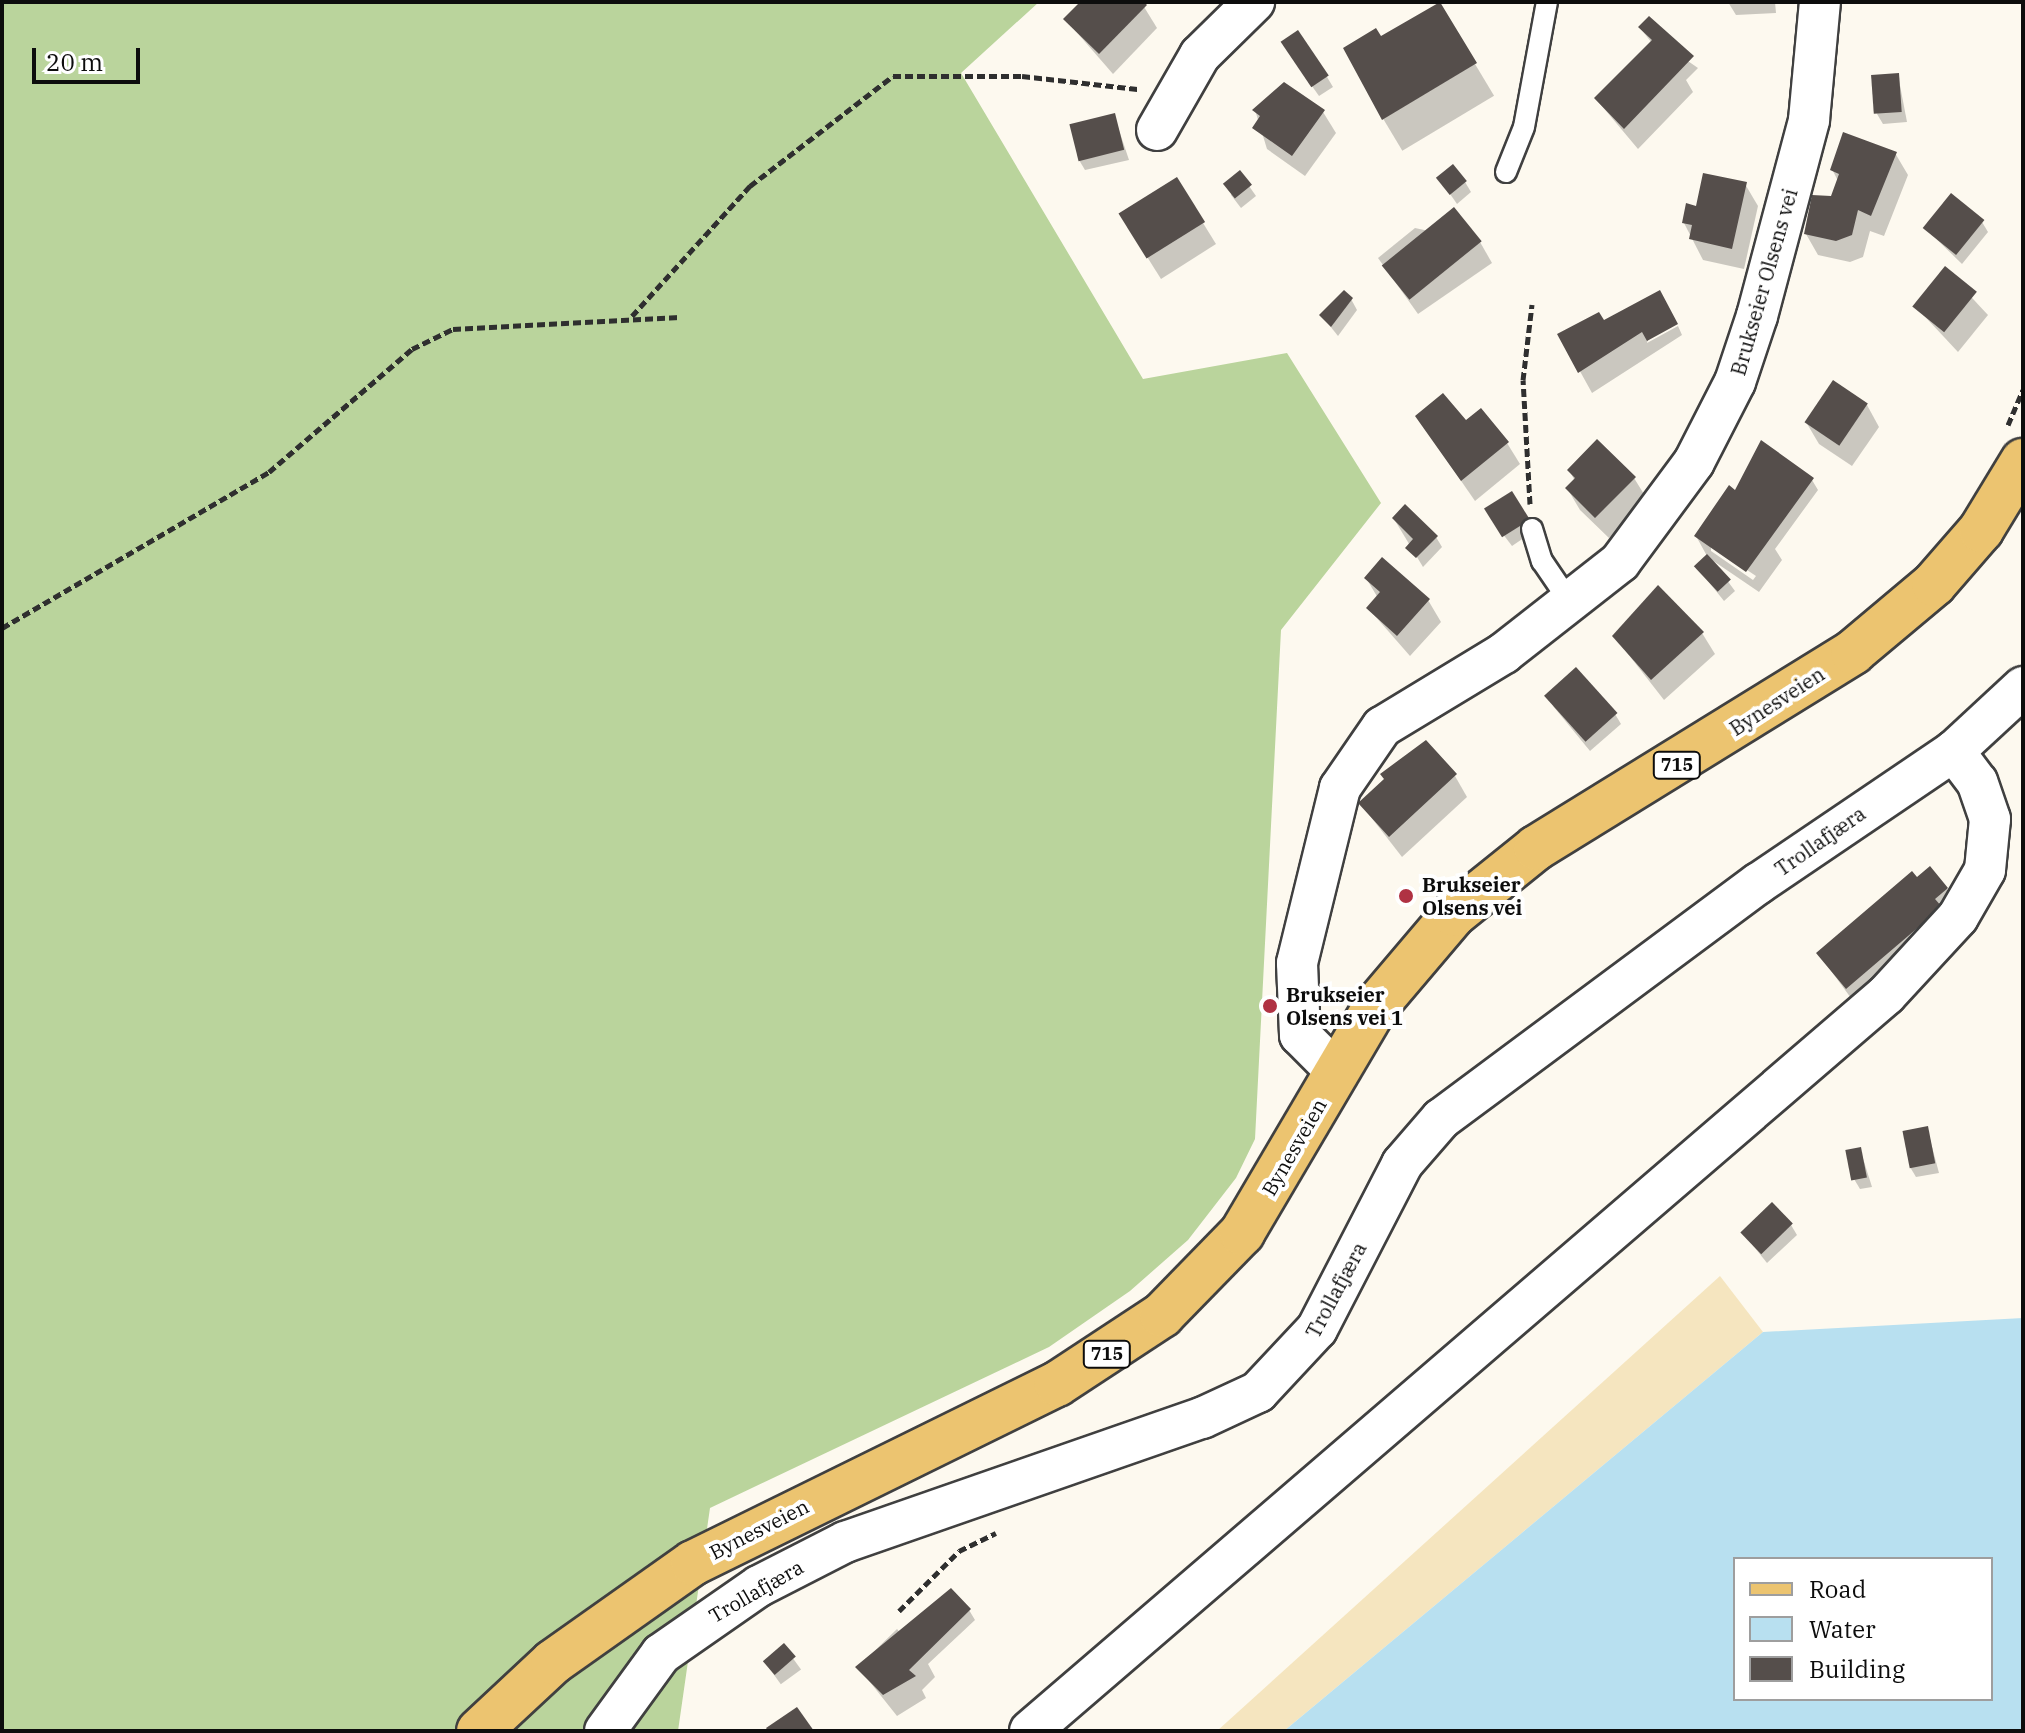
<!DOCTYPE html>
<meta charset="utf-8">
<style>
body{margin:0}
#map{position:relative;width:2025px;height:1733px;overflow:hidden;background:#fdf9ef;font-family:"IBM Plex Serif",serif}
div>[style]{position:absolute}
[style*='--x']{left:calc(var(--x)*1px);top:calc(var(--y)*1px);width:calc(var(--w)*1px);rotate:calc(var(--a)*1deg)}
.forest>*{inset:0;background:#bad49c}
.sand>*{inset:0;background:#f5e5bf}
.water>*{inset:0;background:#b8e0f0}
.shadow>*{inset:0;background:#0003;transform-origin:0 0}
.building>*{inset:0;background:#554e4b;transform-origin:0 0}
.path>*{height:5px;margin-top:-2.5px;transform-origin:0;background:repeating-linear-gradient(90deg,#2f2f2f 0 8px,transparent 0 12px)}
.roads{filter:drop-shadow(2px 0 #404040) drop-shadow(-2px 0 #404040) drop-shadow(0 2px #404040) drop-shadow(0 -2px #404040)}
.service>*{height:20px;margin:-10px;padding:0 10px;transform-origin:10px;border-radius:10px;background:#fff}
.minor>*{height:40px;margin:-20px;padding:0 20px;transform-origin:20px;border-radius:20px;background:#fff}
.primary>*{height:44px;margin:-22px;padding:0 22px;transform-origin:22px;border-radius:22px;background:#ecc470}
.dots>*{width:22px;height:22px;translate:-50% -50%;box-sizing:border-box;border:4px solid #fff;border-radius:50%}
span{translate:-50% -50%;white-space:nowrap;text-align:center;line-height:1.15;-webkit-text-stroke:8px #fff;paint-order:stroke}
.shield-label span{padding:2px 6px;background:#fff;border:2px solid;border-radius:6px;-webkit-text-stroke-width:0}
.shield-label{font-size:18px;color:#0d0d0d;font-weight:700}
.street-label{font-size:20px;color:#0d0d0d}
.poi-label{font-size:20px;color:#0d0d0d;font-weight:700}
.left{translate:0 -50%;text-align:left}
.frame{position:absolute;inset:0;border:4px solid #0d0d0d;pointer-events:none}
.legend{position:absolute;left:1733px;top:1557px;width:260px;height:144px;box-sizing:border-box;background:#fff;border:2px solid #9e9e9e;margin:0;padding:10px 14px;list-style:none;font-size:24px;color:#0d0d0d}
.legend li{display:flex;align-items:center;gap:16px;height:40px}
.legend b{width:40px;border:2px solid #9e9e9e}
.scale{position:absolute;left:32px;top:48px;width:108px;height:36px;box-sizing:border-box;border:4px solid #0d0d0d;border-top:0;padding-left:10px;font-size:24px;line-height:28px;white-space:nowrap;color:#0d0d0d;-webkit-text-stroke:6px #fff;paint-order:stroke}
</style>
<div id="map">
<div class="forest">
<i style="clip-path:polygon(2px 2px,1039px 2px,961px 73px,1143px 379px,1287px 353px,1381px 503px,1281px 630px,1255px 1139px,1236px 1178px,1188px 1240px,1130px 1291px,1049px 1347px,710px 1508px,678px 1731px,2px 1731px)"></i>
</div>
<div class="sand">
<i style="clip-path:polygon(1720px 1276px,1763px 1332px,1284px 1731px,1217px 1731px)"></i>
</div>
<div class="water">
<i style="clip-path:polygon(evenodd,2023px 1318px,2023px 1731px,1284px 1731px,1763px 1332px,2023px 1318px,1735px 1559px,1991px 1559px,1991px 1699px,1735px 1699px,1735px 1559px)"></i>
</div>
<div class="shadow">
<i style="clip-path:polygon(1089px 2px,1141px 2px,1157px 28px,1113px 74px,1066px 20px)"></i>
<i style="clip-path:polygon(1728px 2px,1775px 2px,1776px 13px,1736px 15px)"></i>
<i style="clip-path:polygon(1640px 28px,1698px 68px,1686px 80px,1693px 92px,1638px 149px,1596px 99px,1652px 43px)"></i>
<i style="clip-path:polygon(1288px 52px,1327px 77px,1333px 87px,1319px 96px)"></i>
<i style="left:1475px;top:64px;width:37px;height:107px;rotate:59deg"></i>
<i style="clip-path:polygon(1898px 75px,1907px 122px,1883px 124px,1877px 114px)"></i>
<i style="clip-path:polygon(1255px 110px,1323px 112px,1336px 133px,1305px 176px,1267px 149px)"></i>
<i style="clip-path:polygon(1114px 115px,1129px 160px,1085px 170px,1079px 160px)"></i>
<i style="clip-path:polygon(1895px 153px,1908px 175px,1884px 236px,1870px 231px,1863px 257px,1850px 262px,1818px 255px,1806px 234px,1832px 198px,1838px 181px,1832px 169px)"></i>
<i style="clip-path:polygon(1240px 173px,1256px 196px,1241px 208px,1231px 195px)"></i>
<i style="clip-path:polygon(1439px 178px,1465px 182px,1471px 192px,1457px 204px)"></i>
<i style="clip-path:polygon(1745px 184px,1758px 206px,1744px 269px,1703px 260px,1684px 223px)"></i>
<i style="clip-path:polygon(1982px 222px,1988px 232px,1962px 264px,1925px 228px)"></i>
<i style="clip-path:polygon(1203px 223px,1216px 244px,1161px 279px,1134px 236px)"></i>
<i style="clip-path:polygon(1415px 228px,1480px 242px,1492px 263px,1418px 314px,1378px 258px)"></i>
<i style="clip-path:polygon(1945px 269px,1988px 315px,1958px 352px,1915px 306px)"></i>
<i style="clip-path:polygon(1659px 292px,1647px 343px,1678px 326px,1682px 335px,1592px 393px,1560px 335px,1603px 323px)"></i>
<i style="clip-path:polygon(1351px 299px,1357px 310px,1338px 336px,1322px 316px)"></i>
<i style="clip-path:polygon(1867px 405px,1879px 427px,1852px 466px,1819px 444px,1806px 422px)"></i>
<i style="clip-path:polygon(1417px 417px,1465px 423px,1507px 443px,1520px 464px,1475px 501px)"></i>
<i style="clip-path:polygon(1569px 470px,1634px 478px,1647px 499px,1609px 538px,1580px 510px,1567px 488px,1575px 481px)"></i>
<i style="clip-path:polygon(evenodd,1812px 480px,1818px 490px,1775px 549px,1782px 560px,1759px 592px,1712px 560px,1735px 591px,1724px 601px,1696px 566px,1707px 556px,1696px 536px,1736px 493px,1812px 480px,1711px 546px,1756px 576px,1753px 580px,1711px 551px,1711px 546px)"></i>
<i style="clip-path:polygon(1512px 494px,1534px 531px,1512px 546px,1493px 521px)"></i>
<i style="clip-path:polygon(1394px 519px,1436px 537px,1442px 547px,1423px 567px)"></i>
<i style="clip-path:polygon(1366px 578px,1428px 600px,1441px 622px,1410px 656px,1368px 608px,1378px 598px)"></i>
<i style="clip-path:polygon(1702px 633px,1715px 654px,1664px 700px,1614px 636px)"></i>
<i style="clip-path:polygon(1553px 706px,1615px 714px,1621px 724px,1590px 751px)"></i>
<i style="clip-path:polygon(1455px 776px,1467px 797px,1402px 857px,1360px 803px)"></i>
<i style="clip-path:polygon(1917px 880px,1947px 889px,1959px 911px,1859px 1009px,1818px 953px)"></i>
<i style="clip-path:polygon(1927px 1128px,1939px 1173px,1916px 1177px,1910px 1167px)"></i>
<i style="clip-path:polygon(1860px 1149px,1872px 1187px,1860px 1189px,1854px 1179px)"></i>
<i style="clip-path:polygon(1791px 1225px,1797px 1235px,1767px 1263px,1743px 1233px)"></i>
<i style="clip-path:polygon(969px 1610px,975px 1620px,928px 1664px,935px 1677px,922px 1690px,926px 1698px,897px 1716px,858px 1667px,897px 1629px,908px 1641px)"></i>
<i style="left:784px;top:1646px;width:29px;height:25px;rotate:54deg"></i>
</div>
<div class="building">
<i style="clip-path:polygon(1080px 2px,1144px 2px,1147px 5px,1099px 54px,1063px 19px)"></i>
<i style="clip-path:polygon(1440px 2px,1477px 63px,1382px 120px,1343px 48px,1376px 28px,1381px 36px)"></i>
<i style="clip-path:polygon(1649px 16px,1694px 56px,1624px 129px,1594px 98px,1652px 40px,1638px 27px)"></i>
<i style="left:1298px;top:30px;width:55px;height:21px;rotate:56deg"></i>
<i style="left:1899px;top:73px;width:39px;height:28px;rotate:86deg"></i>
<i style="clip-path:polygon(1284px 82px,1325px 110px,1292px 156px,1252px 128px,1260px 116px,1252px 110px)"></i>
<i style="left:1115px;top:113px;width:38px;height:47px;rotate:76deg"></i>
<i style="clip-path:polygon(1843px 132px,1897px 152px,1871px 216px,1858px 210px,1852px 235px,1836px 241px,1804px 234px,1812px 195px,1831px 196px,1839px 174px,1830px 170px)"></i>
<i style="left:1453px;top:164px;width:22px;height:22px;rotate:51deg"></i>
<i style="left:1240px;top:170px;width:19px;height:22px;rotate:51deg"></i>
<i style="clip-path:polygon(1703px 173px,1747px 182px,1732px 249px,1689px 239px,1692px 225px,1682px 223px,1686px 203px,1696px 206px)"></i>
<i style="left:1177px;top:177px;width:53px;height:69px;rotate:58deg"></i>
<i style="left:1951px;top:193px;width:43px;height:45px;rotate:39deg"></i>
<i style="left:1454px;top:207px;width:44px;height:93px;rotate:51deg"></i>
<i style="left:1945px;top:266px;width:41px;height:52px;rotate:39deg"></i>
<i style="clip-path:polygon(1344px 290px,1353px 298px,1331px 327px,1319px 315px)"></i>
<i style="clip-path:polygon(1660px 290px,1678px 324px,1647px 341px,1642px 332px,1578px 373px,1557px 334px,1599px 312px,1604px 320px)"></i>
<i style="left:1833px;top:380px;width:42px;height:51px;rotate:34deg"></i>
<i style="clip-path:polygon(1443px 393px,1466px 420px,1481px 408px,1509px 442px,1461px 481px,1415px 416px)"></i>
<i style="clip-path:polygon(1597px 439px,1636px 477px,1595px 518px,1565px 488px,1575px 478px,1567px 470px)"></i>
<i style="clip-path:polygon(1761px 440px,1814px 478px,1746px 572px,1694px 536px,1729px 485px,1735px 490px)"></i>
<i style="left:1512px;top:491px;width:34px;height:33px;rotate:58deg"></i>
<i style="clip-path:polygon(1405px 504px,1438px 536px,1416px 558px,1405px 548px,1413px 539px,1392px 518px)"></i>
<i style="left:1707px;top:554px;width:35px;height:18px;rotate:47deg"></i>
<i style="clip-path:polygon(1382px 557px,1430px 599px,1397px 636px,1366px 608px,1380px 592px,1364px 578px)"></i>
<i style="clip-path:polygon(1658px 585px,1704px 632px,1651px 680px,1612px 636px)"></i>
<i style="left:1576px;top:667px;width:62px;height:43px;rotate:48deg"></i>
<i style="clip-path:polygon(1426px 740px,1457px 774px,1389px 837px,1358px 803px,1384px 779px,1380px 774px)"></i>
<i style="clip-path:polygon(1930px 866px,1948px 888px,1935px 899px,1942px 907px,1846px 989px,1816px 953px,1912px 871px,1917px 877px)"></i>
<i style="left:1928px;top:1126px;width:38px;height:26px;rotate:79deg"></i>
<i style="left:1861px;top:1147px;width:31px;height:16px;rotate:79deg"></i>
<i style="left:1772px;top:1202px;width:30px;height:44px;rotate:46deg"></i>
<i style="clip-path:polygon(951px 1588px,971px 1609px,909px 1670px,916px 1676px,883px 1695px,855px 1667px)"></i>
<i style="left:784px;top:1643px;width:18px;height:28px;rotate:49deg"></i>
<i style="clip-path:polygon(797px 1707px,814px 1731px,768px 1731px,766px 1728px)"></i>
</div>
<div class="path">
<i style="--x:632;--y:316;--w:176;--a:-47.8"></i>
<i style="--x:750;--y:186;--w:180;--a:-37.6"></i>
<i style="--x:893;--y:76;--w:129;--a:0"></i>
<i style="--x:1022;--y:76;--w:116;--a:6.4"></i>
<i style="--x:2008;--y:425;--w:38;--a:-67"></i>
<i style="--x:1530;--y:504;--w:124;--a:-93.2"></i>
<i style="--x:1523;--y:380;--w:76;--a:-83.2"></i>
<i style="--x:2;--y:628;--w:309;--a:-30.3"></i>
<i style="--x:269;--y:472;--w:189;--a:-40.7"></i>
<i style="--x:412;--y:349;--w:46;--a:-26"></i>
<i style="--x:453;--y:329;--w:227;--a:-3"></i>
<i style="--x:899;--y:1611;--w:85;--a:-45"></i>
<i style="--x:959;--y:1551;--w:41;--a:-25.9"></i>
</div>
<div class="roads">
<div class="service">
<i style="--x:1506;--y:172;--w:48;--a:-68.2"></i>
<i style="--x:1524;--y:127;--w:127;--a:-79.6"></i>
<i style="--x:1532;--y:529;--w:34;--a:73"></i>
<i style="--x:1542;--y:561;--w:50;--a:55.7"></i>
</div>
<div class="minor">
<i style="--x:1157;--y:130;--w:86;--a:-60.2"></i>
<i style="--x:1200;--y:55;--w:76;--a:-44.5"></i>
<i style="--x:1336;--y:1071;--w:51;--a:-135"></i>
<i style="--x:1300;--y:1035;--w:72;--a:-92.4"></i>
<i style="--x:1297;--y:963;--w:180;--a:-76.2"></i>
<i style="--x:1340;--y:788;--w:74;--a:-55.5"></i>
<i style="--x:1382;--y:727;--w:143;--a:-31.2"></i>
<i style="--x:1504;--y:653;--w:147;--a:-38.1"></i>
<i style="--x:1620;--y:562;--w:124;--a:-53.5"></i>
<i style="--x:1694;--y:462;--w:90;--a:-62.9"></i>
<i style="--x:1735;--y:382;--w:70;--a:-71.6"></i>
<i style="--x:1757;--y:316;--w:203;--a:-75.1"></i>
<i style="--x:1809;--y:120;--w:119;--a:-84.7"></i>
<i style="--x:605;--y:1731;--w:95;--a:-54"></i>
<i style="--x:661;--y:1654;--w:119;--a:-34.8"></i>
<i style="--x:759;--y:1586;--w:97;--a:-27.1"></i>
<i style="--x:845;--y:1542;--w:378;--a:-19.2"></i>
<i style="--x:1202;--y:1418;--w:62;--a:-24.9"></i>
<i style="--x:1258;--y:1392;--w:86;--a:-46.9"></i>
<i style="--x:1317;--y:1329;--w:186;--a:-62.7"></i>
<i style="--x:1402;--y:1164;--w:60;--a:-49.1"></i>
<i style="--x:1441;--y:1119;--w:396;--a:-36.6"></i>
<i style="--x:1759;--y:883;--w:235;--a:-34.1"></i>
<i style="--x:1954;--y:751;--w:94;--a:-42.8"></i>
<i style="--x:1030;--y:1731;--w:1129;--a:-40.69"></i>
<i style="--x:1886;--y:995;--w:106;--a:-47.3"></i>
<i style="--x:1958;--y:917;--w:54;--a:-60.1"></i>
<i style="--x:1985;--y:870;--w:51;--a:-84.4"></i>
<i style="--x:1990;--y:819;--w:39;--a:-109"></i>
<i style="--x:1977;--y:782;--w:39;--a:-127"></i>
</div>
<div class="primary">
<i style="--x:479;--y:1731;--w:101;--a:-43"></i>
<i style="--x:553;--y:1662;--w:171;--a:-35.3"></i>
<i style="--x:693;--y:1563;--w:406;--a:-26.2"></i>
<i style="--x:1057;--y:1384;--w:126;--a:-33.3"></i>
<i style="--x:1162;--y:1315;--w:115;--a:-45.7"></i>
<i style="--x:1242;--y:1233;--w:262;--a:-59.5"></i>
<i style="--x:1375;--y:1007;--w:122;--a:-49.7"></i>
<i style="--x:1454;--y:914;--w:105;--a:-38.8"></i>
<i style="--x:1536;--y:848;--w:373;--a:-31.7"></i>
<i style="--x:1853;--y:652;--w:106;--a:-40"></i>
<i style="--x:1934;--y:584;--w:72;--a:-49"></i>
<i style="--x:1981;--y:530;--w:81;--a:-58.7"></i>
</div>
</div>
<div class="dots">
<i style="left:1406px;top:896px;background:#b03243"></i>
<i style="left:1270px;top:1006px;background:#b03243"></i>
</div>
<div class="shield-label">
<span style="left:1677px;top:765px">715</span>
<span style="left:1107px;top:1354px">715</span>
</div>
<div class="street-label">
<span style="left:1764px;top:282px;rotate:-74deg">Brukseier Olsens vei</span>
<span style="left:1777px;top:701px;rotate:-33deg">Bynesveien</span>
<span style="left:1820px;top:841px;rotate:-35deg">Trollafjæra</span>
<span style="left:1294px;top:1147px;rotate:-60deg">Bynesveien</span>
<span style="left:1336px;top:1290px;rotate:-62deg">Trollafjæra</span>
<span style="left:759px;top:1529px;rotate:-27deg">Bynesveien</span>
<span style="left:756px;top:1591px;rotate:-30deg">Trollafjæra</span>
</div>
<div class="poi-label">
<span class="left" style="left:1422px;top:896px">Brukseier<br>Olsens vei</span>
<span class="left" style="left:1286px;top:1006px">Brukseier<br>Olsens vei 1</span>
</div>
<div class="frame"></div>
<ul class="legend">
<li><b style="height:10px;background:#ecc470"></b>Road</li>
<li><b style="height:22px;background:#b8e0f0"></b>Water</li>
<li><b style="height:22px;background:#554e4b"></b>Building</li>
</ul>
<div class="scale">20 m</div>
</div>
